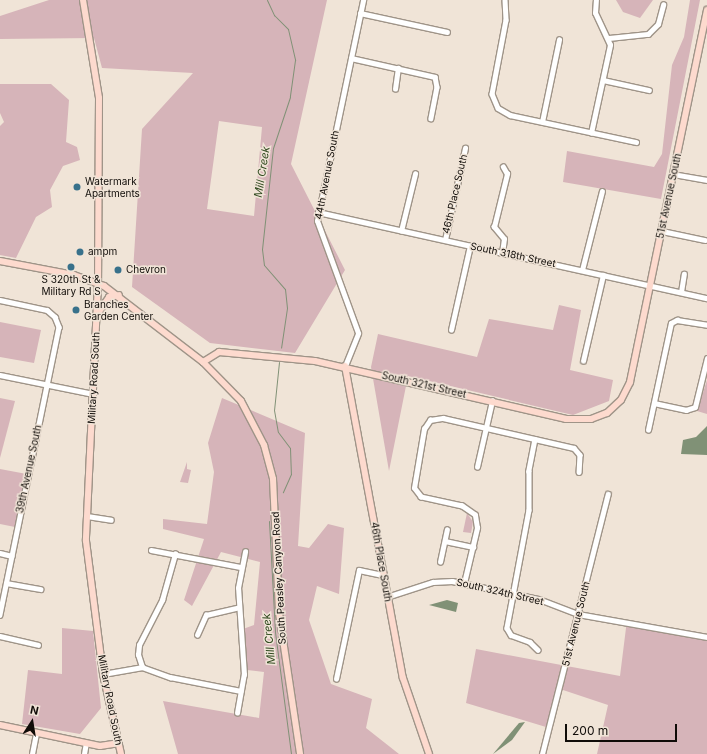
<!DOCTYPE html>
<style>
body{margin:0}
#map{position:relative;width:707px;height:754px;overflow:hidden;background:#f0e4d7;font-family:Inter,sans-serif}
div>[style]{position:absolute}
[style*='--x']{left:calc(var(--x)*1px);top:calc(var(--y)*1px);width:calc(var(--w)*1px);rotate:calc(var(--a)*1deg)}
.green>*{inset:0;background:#d6b4b9}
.water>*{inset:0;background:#809176}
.stream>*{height:1px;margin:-0.5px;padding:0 0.5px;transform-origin:0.5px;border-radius:0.5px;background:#809176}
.roads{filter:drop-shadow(1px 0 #9f9488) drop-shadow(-1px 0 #9f9488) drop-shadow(0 1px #9f9488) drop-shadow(0 -1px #9f9488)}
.street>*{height:4.5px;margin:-2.25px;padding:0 2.25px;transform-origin:2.25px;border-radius:2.25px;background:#fff}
.secondary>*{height:6px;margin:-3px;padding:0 3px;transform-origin:3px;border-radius:3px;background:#fddace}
.dots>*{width:11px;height:11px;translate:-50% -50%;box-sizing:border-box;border:2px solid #f0e4d7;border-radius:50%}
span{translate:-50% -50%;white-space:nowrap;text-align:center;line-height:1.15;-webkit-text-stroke:3px #f0e4d7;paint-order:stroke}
.street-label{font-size:10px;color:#100c08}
.poi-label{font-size:10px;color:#100c08}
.left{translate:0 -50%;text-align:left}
.water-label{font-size:11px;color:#2f491e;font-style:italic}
.north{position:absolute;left:12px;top:702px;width:40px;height:40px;-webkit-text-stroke:3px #f0e4d7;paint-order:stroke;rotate:12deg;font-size:11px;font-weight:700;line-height:16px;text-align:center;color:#100c08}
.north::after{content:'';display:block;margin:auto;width:14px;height:18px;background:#100c08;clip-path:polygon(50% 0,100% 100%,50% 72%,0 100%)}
.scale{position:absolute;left:565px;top:724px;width:112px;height:18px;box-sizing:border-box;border:2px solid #100c08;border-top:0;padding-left:5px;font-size:12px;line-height:14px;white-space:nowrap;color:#100c08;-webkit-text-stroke:3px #f0e4d7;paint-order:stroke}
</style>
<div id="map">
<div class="green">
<i style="clip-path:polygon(evenodd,49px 0,327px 0,291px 164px,345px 270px,295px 353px,210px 343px,132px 287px,142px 129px,193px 73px,102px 68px,94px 38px,0 39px,0 16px,49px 0,219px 121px,262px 127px,254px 216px,207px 209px,219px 121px)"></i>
<i style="clip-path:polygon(616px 0,653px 0,640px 18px,623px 12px)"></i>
<i style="clip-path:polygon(690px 0,700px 0,661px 199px,563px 182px,567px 151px,654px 167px,662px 154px,672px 65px,684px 37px)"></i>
<i style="clip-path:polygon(0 84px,51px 84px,69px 100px,66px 142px,77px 147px,80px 160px,63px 166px,50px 190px,52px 207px,36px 217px,16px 258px,0 255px,0 126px,4px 122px,0 113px)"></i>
<i style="clip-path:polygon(559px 305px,581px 310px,570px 370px,613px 380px,609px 401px,573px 415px,408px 376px,389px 471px,371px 367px,378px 334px,477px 357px,489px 319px,553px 330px)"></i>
<i style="clip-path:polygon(0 322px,41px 330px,34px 363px,0 357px)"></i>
<i style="clip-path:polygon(707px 380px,707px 414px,697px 411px)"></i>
<i style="clip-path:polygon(0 398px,15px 401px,0 458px)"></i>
<i style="clip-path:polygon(222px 398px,305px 433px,298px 546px,309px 548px,328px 524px,344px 528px,339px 594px,317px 586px,309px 620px,331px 684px,372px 699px,366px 728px,399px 754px,178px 754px,163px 701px,259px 718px,264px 672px,247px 670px,243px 629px,254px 625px,260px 562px,221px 552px,192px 606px,184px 600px,204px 539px,163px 529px,163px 519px,207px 524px,214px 472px,208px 443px)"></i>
<i style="clip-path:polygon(187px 462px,187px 469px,191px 470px,188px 483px,180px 482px)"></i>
<i style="clip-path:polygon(0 469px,32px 475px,20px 528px,0 524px)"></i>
<i style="clip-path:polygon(467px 513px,473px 522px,471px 533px,463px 532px)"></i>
<i style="clip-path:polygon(627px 620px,707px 634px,707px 754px,597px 754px,608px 705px,557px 688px,546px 727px,466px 703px,476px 649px,620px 676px)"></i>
<i style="clip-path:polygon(62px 628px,93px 631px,101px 708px,80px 734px,22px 724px,28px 670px,62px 674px)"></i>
</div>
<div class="water">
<i style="clip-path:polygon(707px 426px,707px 455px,681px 454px,683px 440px,696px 437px)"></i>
<i style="clip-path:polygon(447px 600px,458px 603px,456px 612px,429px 605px)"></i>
<i style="clip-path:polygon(525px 722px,512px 740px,493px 754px,519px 723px)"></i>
</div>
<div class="stream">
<i style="--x:267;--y:0;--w:17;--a:65"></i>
<i style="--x:274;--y:15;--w:20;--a:45"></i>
<i style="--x:288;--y:29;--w:32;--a:77"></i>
<i style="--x:295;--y:60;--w:37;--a:98"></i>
<i style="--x:290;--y:97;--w:54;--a:108.4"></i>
<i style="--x:273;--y:148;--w:102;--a:96.2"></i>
<i style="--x:262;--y:249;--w:16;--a:83"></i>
<i style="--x:264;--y:265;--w:32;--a:49"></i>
<i style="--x:285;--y:289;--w:19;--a:84"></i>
<i style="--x:287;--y:308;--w:40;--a:98.5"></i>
<i style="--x:279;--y:362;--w:48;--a:95.9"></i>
<i style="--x:274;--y:410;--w:22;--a:80"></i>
<i style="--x:278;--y:432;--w:20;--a:53"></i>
<i style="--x:290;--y:448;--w:26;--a:88"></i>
<i style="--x:291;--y:474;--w:20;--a:114"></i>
<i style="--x:269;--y:521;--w:111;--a:86.9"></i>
<i style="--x:275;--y:632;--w:123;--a:82.5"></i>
</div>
<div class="roads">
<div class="street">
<i style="--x:505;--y:0;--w:20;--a:87"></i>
<i style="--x:506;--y:20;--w:75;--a:100.7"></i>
<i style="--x:492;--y:94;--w:15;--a:67"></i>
<i style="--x:498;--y:108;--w:14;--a:30"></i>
<i style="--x:510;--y:115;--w:129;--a:12.1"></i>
<i style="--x:360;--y:13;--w:89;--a:12.3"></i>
<i style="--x:609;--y:38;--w:39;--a:-6"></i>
<i style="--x:648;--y:34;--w:14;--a:-45"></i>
<i style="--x:658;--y:24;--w:20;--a:-75"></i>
<i style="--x:351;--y:58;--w:86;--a:12.7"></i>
<i style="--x:435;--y:77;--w:10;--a:79"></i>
<i style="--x:437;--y:87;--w:32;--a:101"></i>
<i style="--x:603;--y:80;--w:47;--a:12.3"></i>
<i style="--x:395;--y:89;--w:21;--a:-82"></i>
<i style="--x:542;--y:122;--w:84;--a:-78.3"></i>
<i style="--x:591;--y:133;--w:90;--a:-77.8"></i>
<i style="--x:610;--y:45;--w:35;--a:-115"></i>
<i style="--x:595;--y:13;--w:13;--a:-86"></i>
<i style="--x:673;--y:174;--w:35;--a:10"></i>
<i style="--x:318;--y:212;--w:398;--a:12.5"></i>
<i style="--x:401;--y:231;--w:59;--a:-76.2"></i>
<i style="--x:662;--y:231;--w:44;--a:11.8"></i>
<i style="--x:445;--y:240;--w:94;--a:-77.7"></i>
<i style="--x:502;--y:253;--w:14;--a:-82"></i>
<i style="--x:504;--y:239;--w:16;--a:-130"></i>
<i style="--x:494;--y:227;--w:55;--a:-76.2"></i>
<i style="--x:507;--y:174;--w:8;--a:-120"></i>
<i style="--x:582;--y:270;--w:81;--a:-75.8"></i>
<i style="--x:681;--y:292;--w:18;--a:-81"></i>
<i style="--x:0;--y:300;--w:48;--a:12"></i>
<i style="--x:47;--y:310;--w:11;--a:41"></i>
<i style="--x:55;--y:317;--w:11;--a:68"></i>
<i style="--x:59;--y:327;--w:294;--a:101.6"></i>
<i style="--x:451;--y:330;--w:86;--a:-77.3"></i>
<i style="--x:583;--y:361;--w:88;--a:-76.9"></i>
<i style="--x:345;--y:366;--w:35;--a:-68"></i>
<i style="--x:358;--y:333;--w:119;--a:-110.1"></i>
<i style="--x:317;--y:221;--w:226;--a:-78.2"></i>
<i style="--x:0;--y:375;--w:95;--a:11.5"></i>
<i style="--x:654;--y:403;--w:33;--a:12"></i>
<i style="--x:686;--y:410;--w:9;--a:-18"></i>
<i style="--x:695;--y:407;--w:50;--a:-76.2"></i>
<i style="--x:648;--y:430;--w:109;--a:-77.9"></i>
<i style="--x:671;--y:323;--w:7;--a:-27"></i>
<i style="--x:677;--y:320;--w:30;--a:9"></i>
<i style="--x:535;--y:439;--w:33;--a:101"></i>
<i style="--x:529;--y:471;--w:39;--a:90"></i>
<i style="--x:529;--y:510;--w:120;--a:100.6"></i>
<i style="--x:507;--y:628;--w:8;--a:60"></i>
<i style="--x:511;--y:635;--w:20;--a:20"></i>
<i style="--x:530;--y:642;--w:11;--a:45"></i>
<i style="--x:477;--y:467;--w:68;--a:-77.2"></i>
<i style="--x:87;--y:516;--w:24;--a:9"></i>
<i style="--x:445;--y:541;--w:29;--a:12"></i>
<i style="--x:151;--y:550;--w:92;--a:10.7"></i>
<i style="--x:0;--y:553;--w:12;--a:14"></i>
<i style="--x:440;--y:562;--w:33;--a:-78"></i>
<i style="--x:6;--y:583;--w:35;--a:10"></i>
<i style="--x:464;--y:583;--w:57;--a:-76.7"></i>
<i style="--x:477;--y:528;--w:13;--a:-99"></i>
<i style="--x:475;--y:515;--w:16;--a:-145"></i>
<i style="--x:462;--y:506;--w:42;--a:-167.6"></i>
<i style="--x:421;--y:497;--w:11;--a:-128"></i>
<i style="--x:414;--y:488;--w:60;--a:-80.4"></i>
<i style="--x:424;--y:429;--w:11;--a:-56"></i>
<i style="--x:430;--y:420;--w:13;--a:-9"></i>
<i style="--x:443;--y:418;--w:134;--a:12.9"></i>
<i style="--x:574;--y:448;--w:9;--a:49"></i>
<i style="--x:580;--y:455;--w:17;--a:93"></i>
<i style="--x:387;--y:597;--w:48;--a:-18.1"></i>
<i style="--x:433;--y:582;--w:19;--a:-3"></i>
<i style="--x:452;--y:581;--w:89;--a:11.7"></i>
<i style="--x:539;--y:599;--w:42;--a:21"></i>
<i style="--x:578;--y:614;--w:131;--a:10.1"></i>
<i style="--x:197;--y:635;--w:22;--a:-66"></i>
<i style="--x:206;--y:615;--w:32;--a:-13"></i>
<i style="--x:0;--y:636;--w:39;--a:13"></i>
<i style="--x:142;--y:667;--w:13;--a:-108"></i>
<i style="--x:138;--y:655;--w:10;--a:-84"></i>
<i style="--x:139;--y:645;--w:51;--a:-62.9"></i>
<i style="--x:162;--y:600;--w:48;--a:-74.2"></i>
<i style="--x:103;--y:674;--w:40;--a:-10"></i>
<i style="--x:142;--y:667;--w:30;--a:20"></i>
<i style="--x:170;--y:677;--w:72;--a:11.2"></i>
<i style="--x:336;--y:679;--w:111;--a:-78.1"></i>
<i style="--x:359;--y:570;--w:25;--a:12"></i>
<i style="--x:237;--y:713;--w:39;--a:-80"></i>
<i style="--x:244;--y:675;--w:87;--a:-93.9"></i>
<i style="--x:238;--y:588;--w:37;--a:-79"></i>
<i style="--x:32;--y:754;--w:20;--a:-79"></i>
<i style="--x:84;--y:754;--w:11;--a:-80"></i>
<i style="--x:542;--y:754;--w:268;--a:-75.8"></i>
</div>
<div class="secondary">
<i style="--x:83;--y:0;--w:99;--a:80.7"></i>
<i style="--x:99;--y:98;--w:185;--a:90.3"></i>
<i style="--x:98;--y:283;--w:258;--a:92.7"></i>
<i style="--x:86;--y:541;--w:134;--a:82.7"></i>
<i style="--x:103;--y:674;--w:82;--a:77.3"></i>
<i style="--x:0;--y:261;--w:75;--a:10.7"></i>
<i style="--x:74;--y:275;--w:32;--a:20"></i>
<i style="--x:104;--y:286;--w:125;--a:37.5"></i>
<i style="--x:203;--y:362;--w:54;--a:45.7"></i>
<i style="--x:241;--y:401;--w:50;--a:62.4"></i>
<i style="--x:264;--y:445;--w:35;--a:75"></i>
<i style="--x:273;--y:479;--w:134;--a:87.4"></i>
<i style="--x:279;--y:613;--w:143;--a:81.5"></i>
<i style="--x:98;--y:313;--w:19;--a:-55"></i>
<i style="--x:109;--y:297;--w:10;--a:-11"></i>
<i style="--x:203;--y:362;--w:19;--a:-32"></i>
<i style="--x:219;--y:352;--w:96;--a:5.4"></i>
<i style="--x:315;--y:361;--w:258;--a:13"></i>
<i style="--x:566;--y:419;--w:25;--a:0"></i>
<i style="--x:591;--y:419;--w:17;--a:-21"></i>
<i style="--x:607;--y:413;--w:19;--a:-43"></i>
<i style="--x:621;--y:400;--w:20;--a:-63"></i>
<i style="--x:630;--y:382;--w:380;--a:-78.3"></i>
<i style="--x:345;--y:366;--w:317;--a:79.5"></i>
<i style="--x:403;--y:678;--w:80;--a:71.1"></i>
<i style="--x:0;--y:725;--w:102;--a:11.9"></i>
<i style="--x:100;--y:746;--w:18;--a:-9"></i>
</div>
</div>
<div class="dots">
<i style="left:77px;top:187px;background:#38718b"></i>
<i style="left:80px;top:252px;background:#38718b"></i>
<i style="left:71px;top:267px;background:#38718b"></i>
<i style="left:118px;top:270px;background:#38718b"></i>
<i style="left:76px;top:310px;background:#38718b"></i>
</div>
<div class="street-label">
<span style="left:327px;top:175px;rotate:-79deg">44th Avenue South</span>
<span style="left:455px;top:194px;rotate:-77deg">46th Place South</span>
<span style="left:669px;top:196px;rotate:-78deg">51st Avenue South</span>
<span style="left:513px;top:255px;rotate:12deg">South 318th Street</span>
<span style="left:94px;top:378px;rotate:-87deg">Military Road South</span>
<span style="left:424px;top:385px;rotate:13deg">South 321st Street</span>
<span style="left:29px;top:469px;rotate:-78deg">39th Avenue South</span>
<span style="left:381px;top:562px;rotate:80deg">46th Place South</span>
<span style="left:279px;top:578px;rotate:-93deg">South Peasley Canyon Road</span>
<span style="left:500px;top:592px;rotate:13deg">South 324th Street</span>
<span style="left:576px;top:624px;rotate:-76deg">51st Avenue South</span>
<span style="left:110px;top:700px;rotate:79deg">Military Road South</span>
</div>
<div class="poi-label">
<span class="left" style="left:85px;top:187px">Watermark<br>Apartments</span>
<span class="left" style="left:88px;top:252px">ampm</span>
<span class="left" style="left:126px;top:270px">Chevron</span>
<span style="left:71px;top:285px">S 320th St &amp;<br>Military Rd S</span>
<span class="left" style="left:84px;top:310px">Branches<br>Garden Center</span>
</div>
<div class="water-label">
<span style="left:262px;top:172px;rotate:-81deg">Mill Creek</span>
<span style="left:269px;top:639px;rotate:-96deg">Mill Creek</span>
</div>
<div class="north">N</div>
<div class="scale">200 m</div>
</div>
